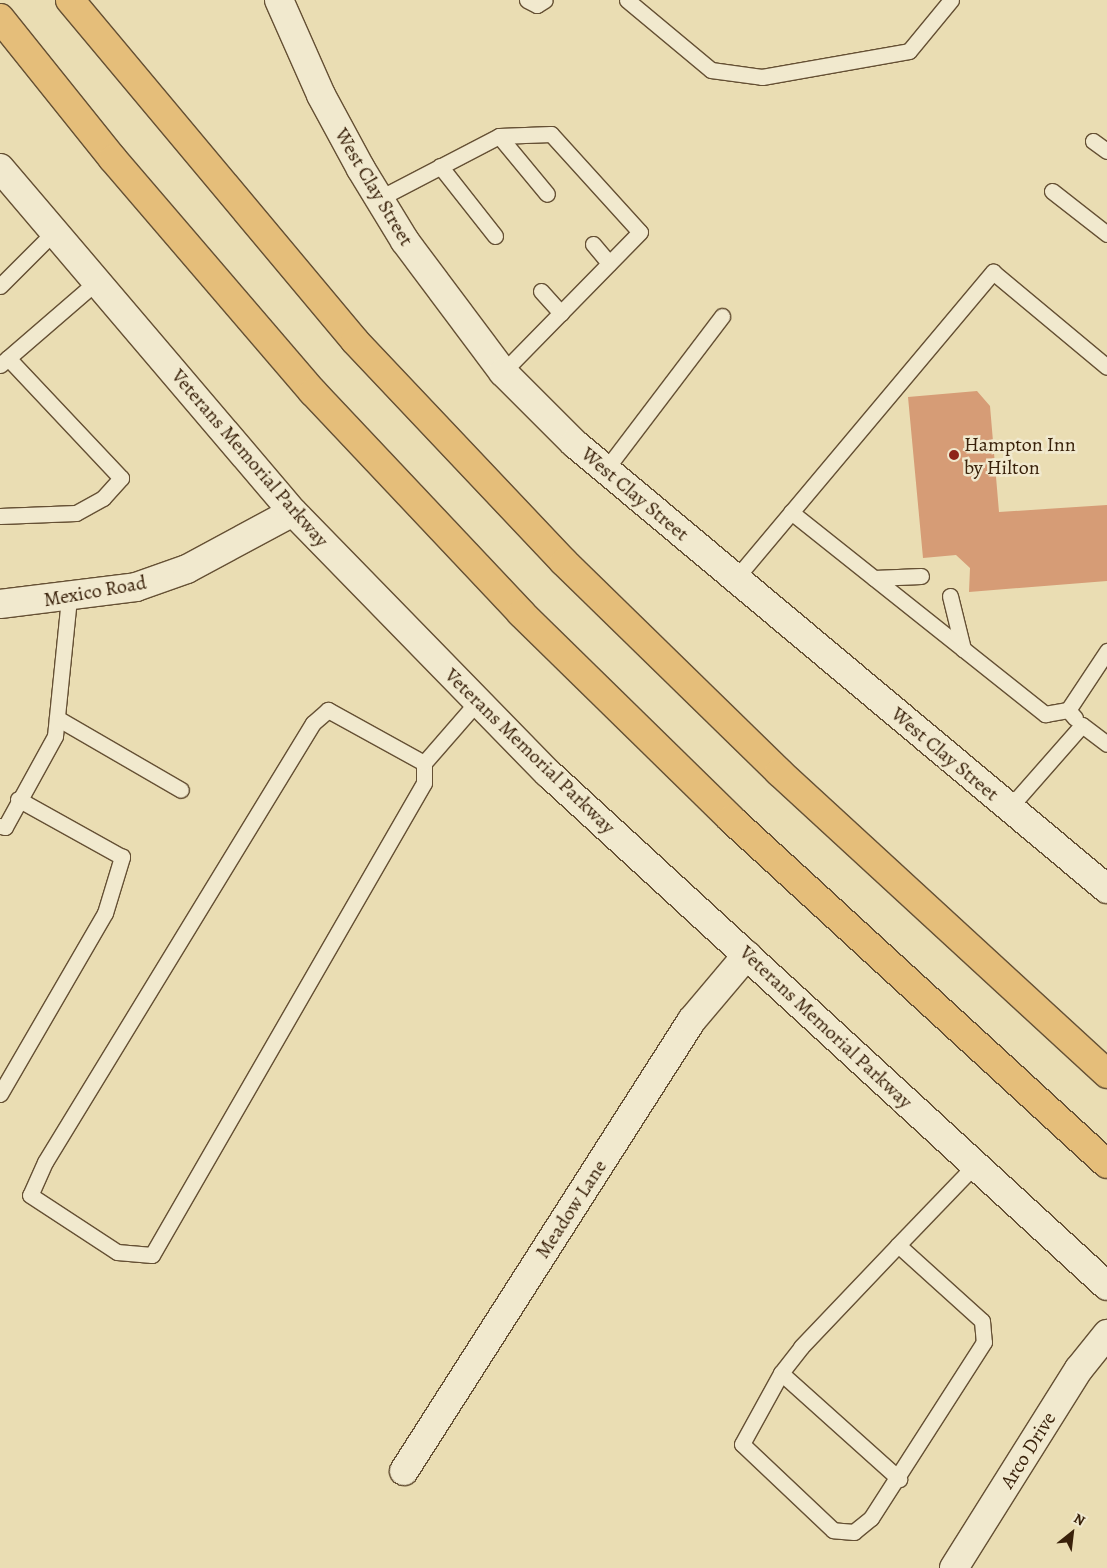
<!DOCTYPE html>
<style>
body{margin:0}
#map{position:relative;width:1107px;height:1568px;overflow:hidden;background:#eaddb3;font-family:Alegreya,serif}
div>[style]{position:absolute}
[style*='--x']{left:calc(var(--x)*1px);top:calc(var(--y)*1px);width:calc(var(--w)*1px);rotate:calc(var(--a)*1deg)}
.building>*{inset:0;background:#d69c76}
.roads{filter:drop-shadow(1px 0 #655034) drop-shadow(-1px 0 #655034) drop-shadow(0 1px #655034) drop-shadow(0 -1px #655034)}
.service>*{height:15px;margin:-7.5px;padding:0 7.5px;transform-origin:7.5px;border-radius:7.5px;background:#f1e9ce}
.minor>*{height:28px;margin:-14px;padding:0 14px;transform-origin:14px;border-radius:14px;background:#f1e9ce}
.tertiary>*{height:28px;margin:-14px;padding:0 14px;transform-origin:14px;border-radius:14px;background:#f1e9ce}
.secondary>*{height:28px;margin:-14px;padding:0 14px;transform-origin:14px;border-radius:14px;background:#f1e9ce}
.motorway>*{height:28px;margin:-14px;padding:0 14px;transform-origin:14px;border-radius:14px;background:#e5be7a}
.dots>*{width:14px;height:14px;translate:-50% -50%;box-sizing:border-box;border:2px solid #f1e9ce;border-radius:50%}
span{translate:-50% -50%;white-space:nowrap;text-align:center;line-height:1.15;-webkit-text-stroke:5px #f1e9ce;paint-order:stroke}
.street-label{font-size:20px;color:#39210a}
.poi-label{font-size:20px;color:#39210a}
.left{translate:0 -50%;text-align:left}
.north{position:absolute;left:1047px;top:1508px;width:50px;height:50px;-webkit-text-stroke:4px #f1e9ce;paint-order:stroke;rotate:29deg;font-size:14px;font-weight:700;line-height:20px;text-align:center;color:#39210a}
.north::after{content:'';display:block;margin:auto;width:18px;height:22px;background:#39210a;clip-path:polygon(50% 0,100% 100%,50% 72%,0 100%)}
</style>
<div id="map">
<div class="building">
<i style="clip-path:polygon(977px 391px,990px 406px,999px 512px,1107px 505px,1107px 581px,969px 592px,970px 568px,956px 555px,923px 558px,908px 397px)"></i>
</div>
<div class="roads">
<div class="service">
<i style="--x:527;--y:0;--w:11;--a:27"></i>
<i style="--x:537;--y:5;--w:9;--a:-32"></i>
<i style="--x:627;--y:0;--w:109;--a:39.8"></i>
<i style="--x:711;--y:70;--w:51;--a:7.8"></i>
<i style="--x:762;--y:77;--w:149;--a:-10"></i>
<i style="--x:909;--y:51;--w:66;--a:-50.5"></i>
<i style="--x:499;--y:136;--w:75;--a:50.4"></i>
<i style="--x:1093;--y:141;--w:17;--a:36"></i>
<i style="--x:440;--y:166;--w:89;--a:51.8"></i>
<i style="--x:1052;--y:191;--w:70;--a:38"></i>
<i style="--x:380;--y:198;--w:134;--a:-27.5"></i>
<i style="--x:499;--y:136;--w:52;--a:-2.2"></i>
<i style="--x:551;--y:134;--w:132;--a:47.8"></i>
<i style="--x:640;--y:232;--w:196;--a:134.4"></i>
<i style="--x:593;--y:244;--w:25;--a:50"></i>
<i style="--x:0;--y:286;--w:76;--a:-45"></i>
<i style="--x:541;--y:291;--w:30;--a:48"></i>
<i style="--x:0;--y:365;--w:127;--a:-40.8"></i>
<i style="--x:606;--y:469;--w:192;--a:-52.8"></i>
<i style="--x:791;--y:512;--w:325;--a:38.5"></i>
<i style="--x:1045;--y:714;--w:23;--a:-10"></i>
<i style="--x:0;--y:516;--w:76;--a:-2.3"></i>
<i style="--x:76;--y:513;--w:31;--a:-29"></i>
<i style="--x:103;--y:498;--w:27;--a:-48"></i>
<i style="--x:121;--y:478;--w:165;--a:-133.3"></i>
<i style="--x:736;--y:578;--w:400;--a:-50"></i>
<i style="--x:993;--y:272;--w:148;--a:39.8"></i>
<i style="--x:874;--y:578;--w:47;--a:-2.4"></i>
<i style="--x:950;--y:596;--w:55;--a:76.2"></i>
<i style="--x:57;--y:718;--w:143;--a:30.1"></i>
<i style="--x:1075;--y:718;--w:11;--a:-131"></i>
<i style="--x:1068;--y:710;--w:71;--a:-56.5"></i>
<i style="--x:424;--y:763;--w:110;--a:-151.1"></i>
<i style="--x:328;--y:710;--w:20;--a:139"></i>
<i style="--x:313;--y:723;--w:514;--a:121.4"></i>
<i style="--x:45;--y:1162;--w:36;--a:114"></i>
<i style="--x:30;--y:1195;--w:104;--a:33.2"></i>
<i style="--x:117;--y:1252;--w:35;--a:5"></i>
<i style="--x:152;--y:1255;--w:545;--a:-60.05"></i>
<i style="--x:424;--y:783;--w:20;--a:-90"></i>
<i style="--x:424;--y:763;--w:81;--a:-49"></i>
<i style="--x:1010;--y:807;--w:109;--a:-48.7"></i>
<i style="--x:1082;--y:725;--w:31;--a:37"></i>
<i style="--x:0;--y:826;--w:5;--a:11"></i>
<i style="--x:5;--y:827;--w:104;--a:-61.2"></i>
<i style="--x:55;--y:736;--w:140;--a:-84.2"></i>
<i style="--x:0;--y:1094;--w:209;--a:-59.9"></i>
<i style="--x:105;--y:913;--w:59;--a:-73.1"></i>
<i style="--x:122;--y:857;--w:119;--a:-150.9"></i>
<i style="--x:898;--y:1245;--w:113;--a:42.1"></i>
<i style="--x:982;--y:1321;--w:21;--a:85"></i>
<i style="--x:984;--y:1342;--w:209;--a:122.7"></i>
<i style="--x:871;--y:1518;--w:22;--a:141"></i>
<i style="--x:854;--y:1532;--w:21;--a:-175"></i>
<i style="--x:833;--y:1530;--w:125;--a:-136.6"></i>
<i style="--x:742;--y:1444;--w:81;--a:-61.2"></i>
<i style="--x:781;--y:1373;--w:33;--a:-52"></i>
<i style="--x:801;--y:1347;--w:141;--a:-46.4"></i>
<i style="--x:898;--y:1245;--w:112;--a:-46.1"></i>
<i style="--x:781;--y:1373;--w:159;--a:41.9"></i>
</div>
<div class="minor">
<i style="--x:404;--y:1471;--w:535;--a:-57.44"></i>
<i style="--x:692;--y:1020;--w:85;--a:-49.8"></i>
<i style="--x:954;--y:1568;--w:235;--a:-57.9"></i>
<i style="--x:1079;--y:1369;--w:45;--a:-51.3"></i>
</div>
<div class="tertiary">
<i style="--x:279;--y:0;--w:104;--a:66.1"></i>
<i style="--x:321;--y:95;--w:84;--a:61.6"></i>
<i style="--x:361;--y:169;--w:84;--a:58.6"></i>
<i style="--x:405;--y:241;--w:164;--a:53.2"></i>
<i style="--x:503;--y:372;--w:100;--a:45"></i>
<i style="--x:574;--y:443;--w:695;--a:39.92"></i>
<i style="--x:0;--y:604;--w:137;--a:-7.1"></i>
<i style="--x:136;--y:587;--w:54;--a:-19.4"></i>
<i style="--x:187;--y:569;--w:120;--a:-28.3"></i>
</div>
<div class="secondary">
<i style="--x:0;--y:168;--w:452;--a:49.6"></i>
<i style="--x:293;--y:512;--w:366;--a:45.7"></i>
<i style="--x:549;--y:774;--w:757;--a:42.54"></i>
</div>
<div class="motorway">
<i style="--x:70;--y:0;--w:444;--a:50.1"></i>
<i style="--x:355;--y:341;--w:304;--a:46.6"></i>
<i style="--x:564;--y:562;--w:301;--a:44.3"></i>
<i style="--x:779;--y:772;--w:446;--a:42.6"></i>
<i style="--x:0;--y:18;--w:181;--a:51.3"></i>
<i style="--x:113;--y:159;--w:307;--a:49.4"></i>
<i style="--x:313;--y:392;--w:303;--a:46.7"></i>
<i style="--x:521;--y:613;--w:294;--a:44.4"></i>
<i style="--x:731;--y:819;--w:510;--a:42.54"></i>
</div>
</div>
<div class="dots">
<i style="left:954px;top:455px;background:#8f2418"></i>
</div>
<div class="street-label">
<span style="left:374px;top:187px;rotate:59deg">West Clay Street</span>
<span style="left:250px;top:458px;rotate:49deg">Veterans Memorial Parkway</span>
<span style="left:635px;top:494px;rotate:40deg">West Clay Street</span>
<span style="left:95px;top:591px;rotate:-10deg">Mexico Road</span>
<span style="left:530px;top:751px;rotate:44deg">Veterans Memorial Parkway</span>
<span style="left:945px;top:754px;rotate:40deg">West Clay Street</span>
<span style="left:826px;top:1027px;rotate:43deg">Veterans Memorial Parkway</span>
<span style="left:571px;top:1209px;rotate:-57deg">Meadow Lane</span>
<span style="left:1028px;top:1450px;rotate:-58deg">Arco Drive</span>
</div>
<div class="poi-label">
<span class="left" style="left:964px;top:456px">Hampton Inn<br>by Hilton</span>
</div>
<div class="north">N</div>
</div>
